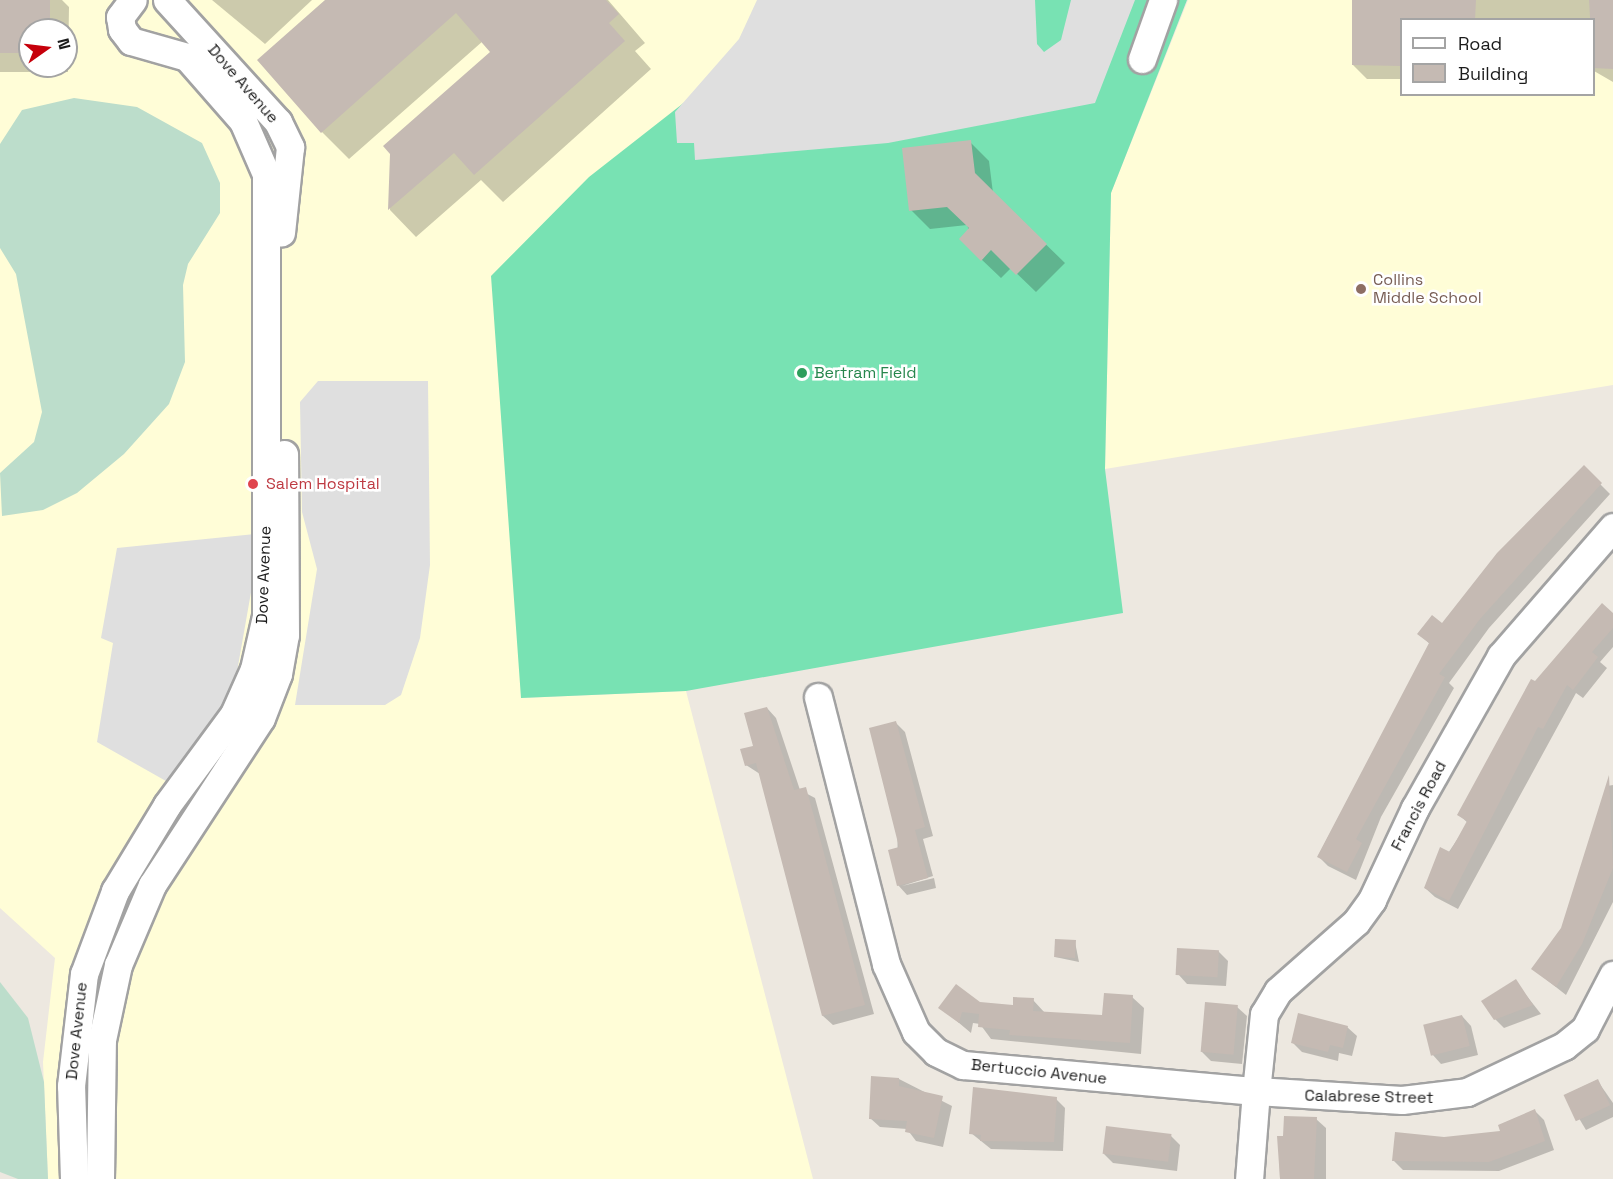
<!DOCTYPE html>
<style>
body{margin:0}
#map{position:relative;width:1613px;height:1179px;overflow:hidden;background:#ede8e0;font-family:"Space Grotesk",sans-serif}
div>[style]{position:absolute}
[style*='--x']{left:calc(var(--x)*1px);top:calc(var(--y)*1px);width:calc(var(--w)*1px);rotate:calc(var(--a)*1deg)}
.education>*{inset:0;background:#fffdd7}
.wetland>*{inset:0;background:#bcddcb}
.pitch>*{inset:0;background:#78e2b3}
.parking>*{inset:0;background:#dfdfdf}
.shadow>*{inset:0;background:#0003}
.building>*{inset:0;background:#c5bab3;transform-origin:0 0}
.roads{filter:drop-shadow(2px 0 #a2a2a2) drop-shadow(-2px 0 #a2a2a2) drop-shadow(0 2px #a2a2a2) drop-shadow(0 -2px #a2a2a2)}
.minor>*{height:27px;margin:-13.5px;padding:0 13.5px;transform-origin:13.5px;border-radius:13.5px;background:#fff}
.dots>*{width:16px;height:16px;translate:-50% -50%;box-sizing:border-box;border:3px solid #fff;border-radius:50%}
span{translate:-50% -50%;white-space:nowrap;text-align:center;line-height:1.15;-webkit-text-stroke:5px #fff;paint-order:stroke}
.street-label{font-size:16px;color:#1b1b1b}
.education-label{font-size:16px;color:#785e54}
.left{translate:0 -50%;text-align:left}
.leisure-label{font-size:16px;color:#27864d}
.health-label{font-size:16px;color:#be3a42}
.legend{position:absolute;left:1400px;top:18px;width:195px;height:78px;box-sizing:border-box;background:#fff;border:2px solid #a4a4a4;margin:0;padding:8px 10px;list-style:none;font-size:18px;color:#1b1b1b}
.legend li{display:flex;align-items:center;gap:12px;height:30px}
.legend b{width:30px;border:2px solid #a4a4a4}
.north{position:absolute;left:18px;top:18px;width:60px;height:60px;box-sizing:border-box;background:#fff;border:2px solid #a4a4a4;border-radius:50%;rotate:76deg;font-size:16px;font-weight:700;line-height:24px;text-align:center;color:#1b1b1b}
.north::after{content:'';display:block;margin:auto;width:21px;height:27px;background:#c6000b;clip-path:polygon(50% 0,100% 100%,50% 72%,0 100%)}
</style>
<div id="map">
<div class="education">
<i style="clip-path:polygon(evenodd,0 0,1136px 0,521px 698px,686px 691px,813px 1179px,48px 1179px,43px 1062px,55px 958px,0 908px,0 0,30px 30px,66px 30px,66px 66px,30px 66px,30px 30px)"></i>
<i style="clip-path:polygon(evenodd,1188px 0,1613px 0,1613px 385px,1105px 469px,1111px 193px,1188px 0,1402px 20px,1594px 20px,1594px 94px,1402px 94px,1402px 20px)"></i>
</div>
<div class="wetland">
<i style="clip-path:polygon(74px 98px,137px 107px,202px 143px,220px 183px,220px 213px,188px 264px,183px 285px,185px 362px,169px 404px,124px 454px,77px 493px,43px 510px,2px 516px,0 473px,34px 442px,42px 412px,16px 274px,0 248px,0 144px,22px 110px)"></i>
<i style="clip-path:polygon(0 982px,28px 1018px,44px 1082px,48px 1179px,18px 1179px,0 1172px)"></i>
</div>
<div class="pitch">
<i style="clip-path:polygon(815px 0,1187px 0,1111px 193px,1105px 469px,1123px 613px,686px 691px,521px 698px,491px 276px,589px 177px)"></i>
</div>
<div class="parking">
<i style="clip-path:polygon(757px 0,1035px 0,1037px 44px,1044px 52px,1061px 40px,1071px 0,1135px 0,1095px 103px,888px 143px,695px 160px,694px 143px,677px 143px,675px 112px,739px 39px)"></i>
<i style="clip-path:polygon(318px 381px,428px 381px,430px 565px,420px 638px,401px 695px,385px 705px,295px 705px,317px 569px,302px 512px,300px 402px)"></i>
<i style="clip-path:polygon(255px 534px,253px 581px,232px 700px,173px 785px,97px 742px,113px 643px,101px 638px,117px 548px)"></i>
</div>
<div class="shadow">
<i style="clip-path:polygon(evenodd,0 0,62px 0,69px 7px,68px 72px,0 72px,0 0,30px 30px,66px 30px,66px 66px,30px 66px,30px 30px)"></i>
<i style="clip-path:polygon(212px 0,312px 0,265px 44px)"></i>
<i style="clip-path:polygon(328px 0,608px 0,645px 43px,635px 51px,651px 69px,503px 202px,481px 180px,416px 237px,390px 210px,392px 154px,492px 52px,483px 41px,349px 159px,322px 132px)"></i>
<i style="clip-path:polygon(1354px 0,1613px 0,1613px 82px,1594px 71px,1594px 20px,1402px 20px,1402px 79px,1367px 79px,1353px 65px)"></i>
<i style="clip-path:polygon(970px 142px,989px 161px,993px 193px,1065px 263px,1036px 292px,1011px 268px,1001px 278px,980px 258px,967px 225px,930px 229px,911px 210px)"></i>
<i style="clip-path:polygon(1584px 468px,1610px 494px,1489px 628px,1449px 683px,1454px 688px,1381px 817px,1356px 880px,1328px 866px,1318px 856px,1430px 644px,1419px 634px,1442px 625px)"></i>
<i style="clip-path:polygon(1613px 615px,1613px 647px,1600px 662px,1607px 668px,1583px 698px,1576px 693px,1458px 909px,1435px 897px,1425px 888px,1468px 823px,1459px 815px)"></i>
<i style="clip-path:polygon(767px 708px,776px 718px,800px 790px,815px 798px,874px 1014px,833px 1025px,823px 1016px,760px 774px,746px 765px)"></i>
<i style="clip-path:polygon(896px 723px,905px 732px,933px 836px,923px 839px,933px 876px,902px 886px,934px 878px,936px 888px,907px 895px,898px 885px)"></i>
<i style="clip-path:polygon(1613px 785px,1613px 902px,1566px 995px,1533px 969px,1562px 929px,1607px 786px)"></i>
<i style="clip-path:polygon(1075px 942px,1079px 962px,1055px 957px)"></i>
<i style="clip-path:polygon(1218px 951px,1228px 961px,1226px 986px,1187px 984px,1178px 974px)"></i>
<i style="clip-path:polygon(1515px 981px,1541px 1014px,1504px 1028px,1495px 1019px)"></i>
<i style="clip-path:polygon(1132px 997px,1144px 1008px,1141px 1054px,991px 1039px,980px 1024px,973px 1023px,971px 1033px,940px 1007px,1014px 1006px,1033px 1000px,1045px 1013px,1104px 1016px)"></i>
<i style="clip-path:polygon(1237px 1007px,1247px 1016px,1242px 1064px,1211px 1061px,1201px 1051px)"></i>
<i style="clip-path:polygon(1462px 1016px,1471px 1026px,1478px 1055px,1441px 1064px,1432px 1054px)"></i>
<i style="clip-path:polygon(1347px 1027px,1357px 1036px,1352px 1056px,1339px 1053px,1338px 1061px,1302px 1052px,1293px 1043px)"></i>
<i style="clip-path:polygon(899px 1079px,952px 1106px,943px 1147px,916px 1141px,907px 1129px,880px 1127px,870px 1118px)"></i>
<i style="clip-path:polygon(1597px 1080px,1613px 1103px,1613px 1117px,1586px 1130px,1565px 1095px)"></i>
<i style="clip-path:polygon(1056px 1099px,1065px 1108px,1063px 1151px,991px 1149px,971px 1133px)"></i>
<i style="clip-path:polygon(1535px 1111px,1544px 1120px,1554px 1150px,1499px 1171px,1403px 1170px,1393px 1160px,1444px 1139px,1502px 1132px)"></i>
<i style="clip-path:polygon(1316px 1119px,1326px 1128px,1326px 1179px,1280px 1179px,1279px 1138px)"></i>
<i style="clip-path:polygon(1171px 1136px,1180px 1145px,1177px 1171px,1113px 1163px,1104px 1154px)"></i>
</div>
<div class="building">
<i style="clip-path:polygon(0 0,50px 0,50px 30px,30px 30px,30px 53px,0 53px)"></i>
<i style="clip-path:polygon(325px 0,606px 0,619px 14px,609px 23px,625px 41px,474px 175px,454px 153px,388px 210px,390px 154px,383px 146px,490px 52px,456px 13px,321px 133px,257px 60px)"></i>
<i style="clip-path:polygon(1352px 0,1476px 0,1475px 20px,1401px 20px,1401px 66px,1352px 65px)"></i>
<i style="clip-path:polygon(1589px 0,1613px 0,1613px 69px,1593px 68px)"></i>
<i style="clip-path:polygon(971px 140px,975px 173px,1047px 244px,1016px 275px,991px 250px,981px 261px,959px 239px,969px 228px,947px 207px,909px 211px,902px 148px)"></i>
<i style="clip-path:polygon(1584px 465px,1602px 483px,1480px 619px,1439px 674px,1445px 677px,1356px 839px,1362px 843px,1347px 872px,1317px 857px,1429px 643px,1417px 634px,1432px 615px,1442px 623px,1497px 553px)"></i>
<i style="clip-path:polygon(1602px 603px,1613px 613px,1613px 628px,1592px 652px,1598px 657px,1573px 690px,1567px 685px,1543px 729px,1538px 727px,1449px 901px,1424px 888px,1440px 847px,1450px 852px,1467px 821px,1457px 815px,1531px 679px,1535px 681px)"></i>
<i style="clip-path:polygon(767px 707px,794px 790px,806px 787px,865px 1005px,822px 1016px,756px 763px,745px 766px,740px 749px,753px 746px,744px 713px)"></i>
<i style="clip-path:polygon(896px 721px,925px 827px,915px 830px,928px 878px,897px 886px,888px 850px,899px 847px,869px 728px)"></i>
<i style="clip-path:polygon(1609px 775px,1613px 868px,1582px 944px,1556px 987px,1531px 969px,1561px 928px)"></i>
<i style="left:1055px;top:939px;width:21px;height:18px;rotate:3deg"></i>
<i style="left:1177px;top:948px;width:42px;height:27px;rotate:3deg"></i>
<i style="clip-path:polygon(1516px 979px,1533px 1005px,1494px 1020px,1481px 1001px)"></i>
<i style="clip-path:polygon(956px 984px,980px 1002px,1013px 1005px,1013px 997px,1034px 998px,1033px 1011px,1102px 1015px,1104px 993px,1133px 995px,1130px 1043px,1009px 1035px,1010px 1030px,978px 1027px,979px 1014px,962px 1012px,959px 1023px,938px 1008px)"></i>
<i style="left:1205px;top:1002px;width:33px;height:50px;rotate:5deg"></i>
<i style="clip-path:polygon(1298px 1013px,1348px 1026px,1343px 1048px,1330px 1045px,1328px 1052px,1291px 1043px)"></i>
<i style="left:1462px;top:1015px;width:32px;height:40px;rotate:76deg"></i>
<i style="clip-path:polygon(871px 1076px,899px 1078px,899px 1086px,943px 1096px,934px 1138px,905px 1132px,907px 1121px,869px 1119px)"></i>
<i style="left:1598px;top:1079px;width:29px;height:38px;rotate:65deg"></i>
<i style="clip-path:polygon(973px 1087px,1057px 1097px,1054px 1142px,980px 1141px,981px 1135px,969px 1134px)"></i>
<i style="clip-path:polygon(1535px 1109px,1545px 1141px,1489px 1162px,1392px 1161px,1395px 1132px,1444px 1137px,1500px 1131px,1498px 1125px)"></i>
<i style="clip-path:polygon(1284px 1116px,1317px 1117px,1314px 1179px,1280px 1179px,1277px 1136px,1283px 1136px)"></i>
<i style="left:1106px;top:1126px;width:66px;height:28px;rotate:7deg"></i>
</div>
<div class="roads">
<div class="minor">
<i style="--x:167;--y:0;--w:165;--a:47.7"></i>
<i style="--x:278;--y:122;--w:28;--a:64"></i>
<i style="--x:290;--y:147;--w:86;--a:96"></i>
<i style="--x:1142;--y:59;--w:63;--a:-70.4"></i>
<i style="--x:1613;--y:527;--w:171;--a:131"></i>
<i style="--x:1501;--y:656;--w:175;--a:119.5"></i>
<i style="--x:1415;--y:808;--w:102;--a:115.1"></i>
<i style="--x:1372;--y:900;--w:27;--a:126"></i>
<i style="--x:1356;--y:922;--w:104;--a:138.5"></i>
<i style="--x:1278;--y:991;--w:27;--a:121"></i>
<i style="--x:1264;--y:1014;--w:77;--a:95.9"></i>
<i style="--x:1256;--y:1091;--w:146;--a:3.5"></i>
<i style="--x:1402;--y:1100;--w:65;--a:-7"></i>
<i style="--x:1467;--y:1092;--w:107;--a:-25.4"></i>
<i style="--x:1564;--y:1046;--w:27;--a:-39"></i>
<i style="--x:1585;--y:1029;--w:61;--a:-62.6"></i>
<i style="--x:818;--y:697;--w:276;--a:75.7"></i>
<i style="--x:886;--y:964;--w:74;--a:66.2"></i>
<i style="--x:916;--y:1032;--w:28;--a:45"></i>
<i style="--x:936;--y:1052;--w:30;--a:26"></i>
<i style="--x:963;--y:1065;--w:294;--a:5.1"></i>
<i style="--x:1256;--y:1091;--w:88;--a:94.5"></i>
<i style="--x:74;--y:1179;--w:93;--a:-91.8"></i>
<i style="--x:71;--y:1086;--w:113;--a:-83.4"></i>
<i style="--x:84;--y:974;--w:89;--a:-69.5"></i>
<i style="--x:115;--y:891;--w:100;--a:-58.8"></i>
<i style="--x:167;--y:805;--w:113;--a:-53.6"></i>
<i style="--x:234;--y:714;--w:49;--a:-66"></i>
<i style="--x:254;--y:669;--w:54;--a:-77.2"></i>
<i style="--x:266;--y:616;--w:442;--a:-90"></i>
<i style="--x:266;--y:174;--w:58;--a:-113.5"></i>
<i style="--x:243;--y:121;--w:85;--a:-131.2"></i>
<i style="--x:187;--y:57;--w:58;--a:-164.1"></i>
<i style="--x:131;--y:41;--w:15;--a:-127"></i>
<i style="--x:122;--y:29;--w:12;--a:-99"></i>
<i style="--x:120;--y:17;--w:21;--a:-53"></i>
<i style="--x:100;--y:1179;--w:139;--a:-89.2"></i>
<i style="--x:102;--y:1040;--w:77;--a:-78"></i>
<i style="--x:118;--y:965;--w:87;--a:-67"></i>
<i style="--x:152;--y:885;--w:199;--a:-56.9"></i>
<i style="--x:261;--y:718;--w:47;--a:-68.9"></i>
<i style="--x:278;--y:674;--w:40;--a:-80"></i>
<i style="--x:285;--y:635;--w:181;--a:-90.3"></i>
</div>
</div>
<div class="dots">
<i style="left:1361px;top:289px;background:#8d6e63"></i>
<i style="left:802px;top:373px;background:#2e9e5b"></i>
<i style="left:253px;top:484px;background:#e0444e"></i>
</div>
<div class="street-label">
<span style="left:243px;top:84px;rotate:49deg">Dove Avenue</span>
<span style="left:264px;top:575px;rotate:-88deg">Dove Avenue</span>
<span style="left:1419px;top:806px;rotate:-62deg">Francis Road</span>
<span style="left:77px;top:1031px;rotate:-84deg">Dove Avenue</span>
<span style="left:1039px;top:1072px;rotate:6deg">Bertuccio Avenue</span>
<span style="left:1369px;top:1097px;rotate:1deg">Calabrese Street</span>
</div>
<div class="education-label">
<span class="left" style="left:1373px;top:289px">Collins<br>Middle School</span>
</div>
<div class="leisure-label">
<span class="left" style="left:814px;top:373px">Bertram Field</span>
</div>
<div class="health-label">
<span class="left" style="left:266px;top:484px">Salem Hospital</span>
</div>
<ul class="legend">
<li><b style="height:8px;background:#fff"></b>Road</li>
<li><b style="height:16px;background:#c5bab3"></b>Building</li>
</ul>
<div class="north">N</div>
</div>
